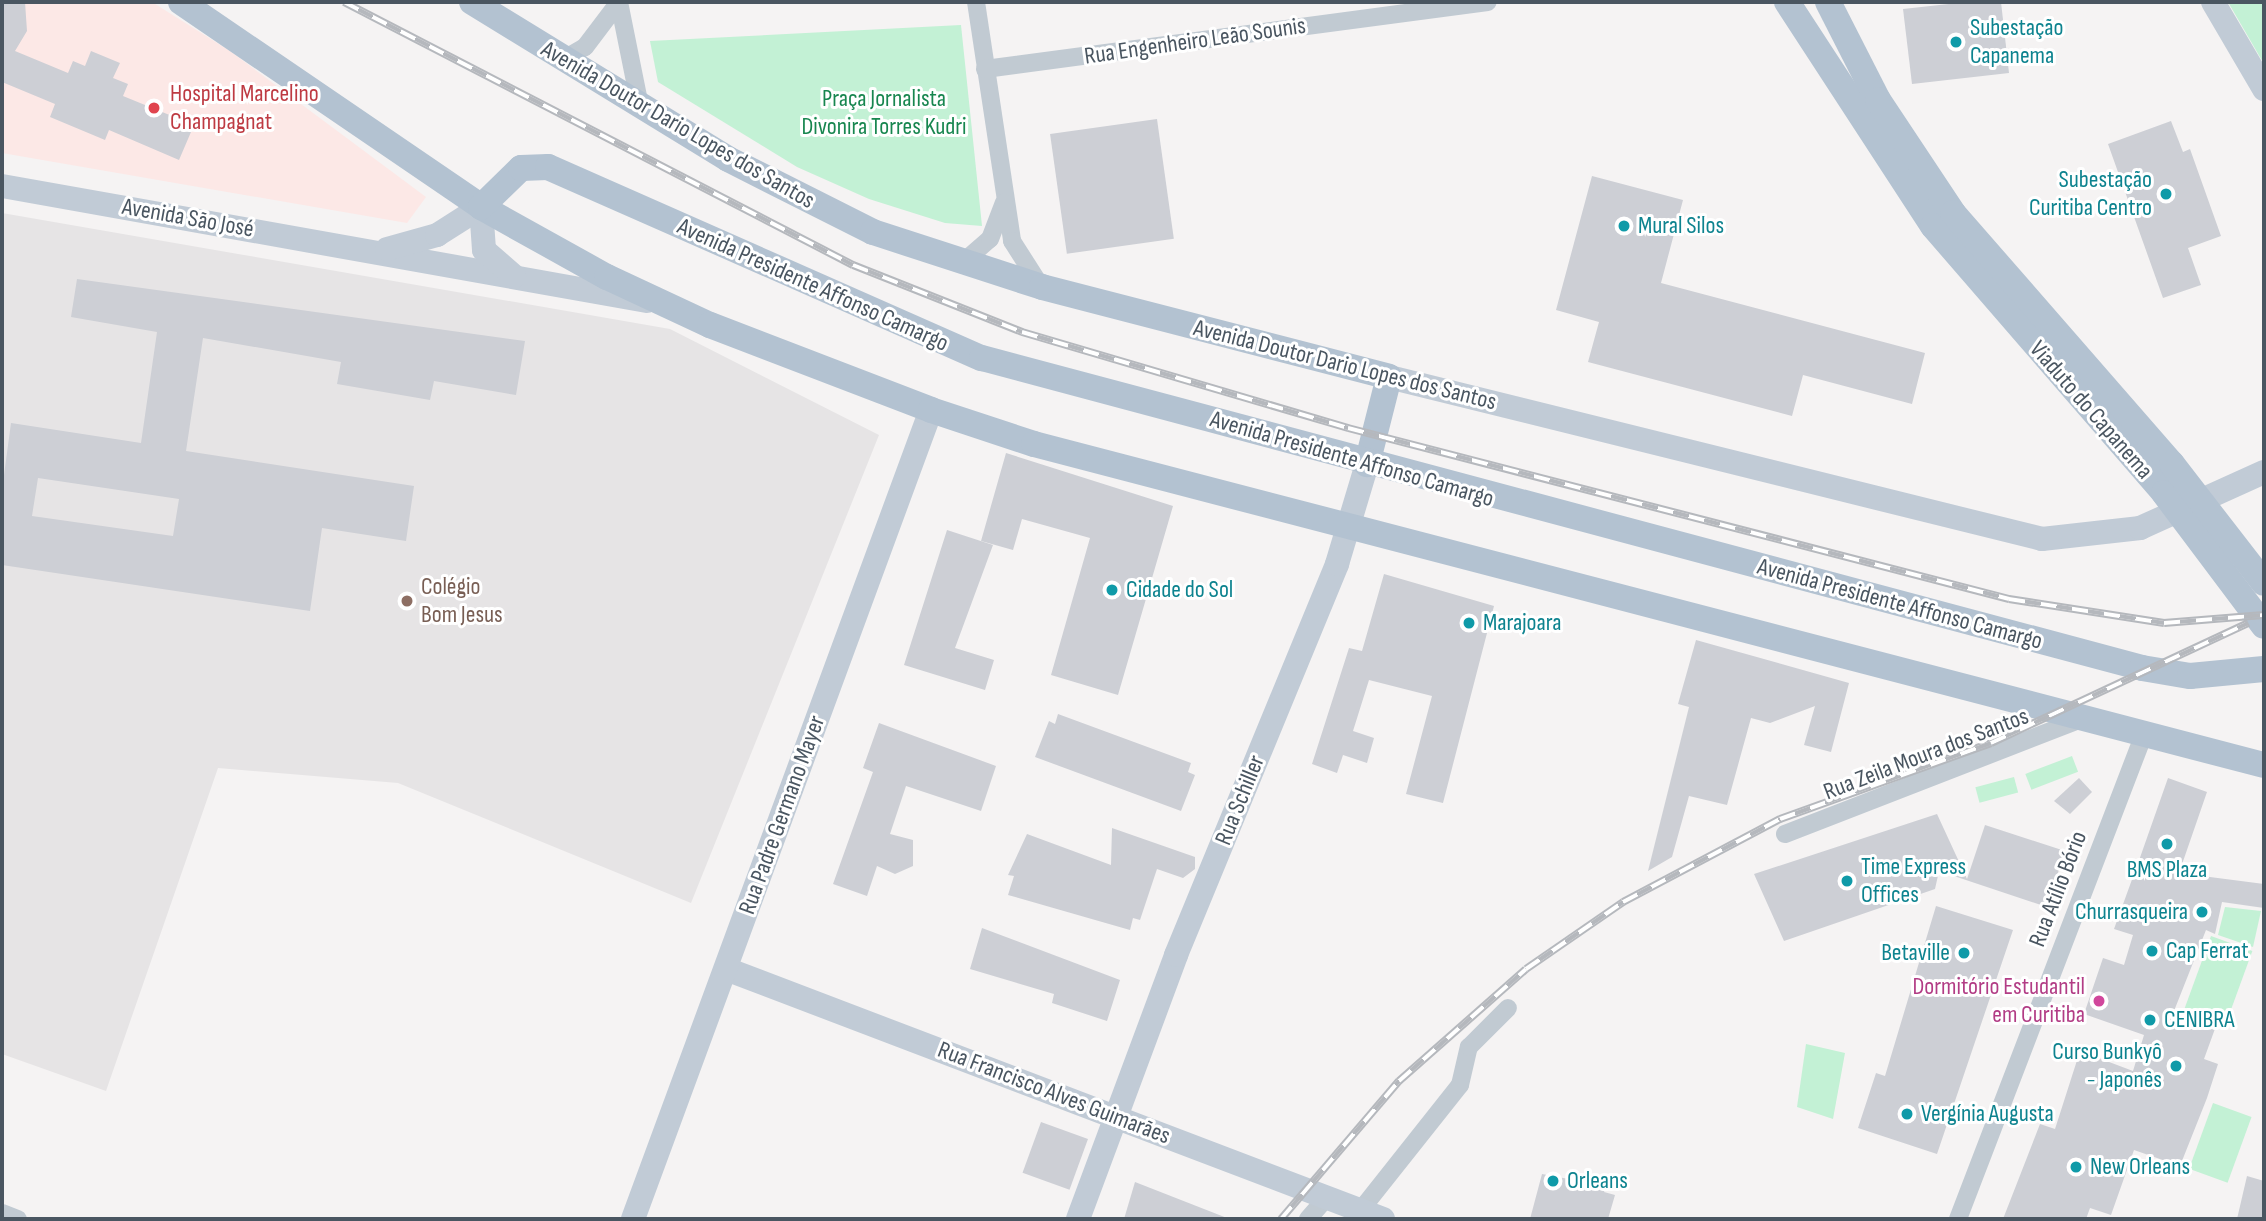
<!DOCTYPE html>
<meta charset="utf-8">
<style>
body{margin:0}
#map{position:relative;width:2266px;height:1221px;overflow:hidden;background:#f5f3f3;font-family:"Sofia Sans Condensed",sans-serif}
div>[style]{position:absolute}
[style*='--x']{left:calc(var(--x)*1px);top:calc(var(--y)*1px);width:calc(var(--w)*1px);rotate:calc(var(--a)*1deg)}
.education>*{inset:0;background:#e6e4e5}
.medical>*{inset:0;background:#fce8e6}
.green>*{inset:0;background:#c3f1d5;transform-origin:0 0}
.building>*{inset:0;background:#cdcfd5;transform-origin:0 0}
.street>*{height:18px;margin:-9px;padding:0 9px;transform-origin:9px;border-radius:9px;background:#c1cad2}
.secondary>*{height:24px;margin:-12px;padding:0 12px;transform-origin:12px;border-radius:12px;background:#c1cbd6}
.primary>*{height:26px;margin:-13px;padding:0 13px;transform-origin:13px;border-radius:13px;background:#b3c2d1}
.rail>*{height:8px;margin-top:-4px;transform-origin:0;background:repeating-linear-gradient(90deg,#fff 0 16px,#b5b8bd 0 32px);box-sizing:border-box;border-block:2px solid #b5b8bd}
.dots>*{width:19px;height:19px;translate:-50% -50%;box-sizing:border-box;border:4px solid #fff;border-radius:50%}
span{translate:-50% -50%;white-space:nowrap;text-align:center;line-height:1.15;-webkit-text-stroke:6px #fff;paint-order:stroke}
.culture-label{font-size:24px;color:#0d838f}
.left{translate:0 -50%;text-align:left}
.right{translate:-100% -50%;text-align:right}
.street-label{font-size:24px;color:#4a5661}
.health-label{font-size:24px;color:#be3a42}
.park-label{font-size:24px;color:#17864f}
.education-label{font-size:24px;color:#785e54}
.hotel-label{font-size:24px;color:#b23c85}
.frame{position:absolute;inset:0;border:4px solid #4a5661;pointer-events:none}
</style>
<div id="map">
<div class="education">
<i style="clip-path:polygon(2px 213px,670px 329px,879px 435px,691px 903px,398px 783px,218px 768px,106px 1091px,2px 1054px)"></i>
</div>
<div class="medical">
<i style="clip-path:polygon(2px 2px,152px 2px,230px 51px,426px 197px,407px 223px,2px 153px)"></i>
</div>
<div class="green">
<i style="clip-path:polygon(2228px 2px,2264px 2px,2264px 64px)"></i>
<i style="clip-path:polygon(961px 25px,982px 226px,945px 223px,869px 199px,797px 167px,658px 82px,650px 41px)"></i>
<i style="left:2072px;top:756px;width:17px;height:50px;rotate:69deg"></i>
<i style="left:2014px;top:777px;width:16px;height:40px;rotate:75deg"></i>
<i style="clip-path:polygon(2225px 907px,2261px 911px,2253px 947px,2218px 935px)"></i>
<i style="left:2211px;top:936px;width:44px;height:77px;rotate:20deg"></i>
<i style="clip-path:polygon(1806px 1044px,1845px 1053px,1833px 1119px,1797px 1107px)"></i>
<i style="left:2213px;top:1103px;width:41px;height:70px;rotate:20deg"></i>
</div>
<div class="building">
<i style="clip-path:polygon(2px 2px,25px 2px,27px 31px,15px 51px,68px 73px,73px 61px,85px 66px,91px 51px,120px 63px,113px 78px,128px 84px,123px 96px,194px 125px,179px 160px,109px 130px,105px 140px,50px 117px,55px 104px,2px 82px)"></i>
<i style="clip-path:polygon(1967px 2px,2001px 2px,2009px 73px,1912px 84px,1903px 9px)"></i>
<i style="left:1157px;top:119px;width:121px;height:108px;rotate:82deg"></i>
<i style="clip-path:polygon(2171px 121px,2183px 152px,2190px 149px,2221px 236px,2188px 248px,2201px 285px,2163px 298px,2108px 144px)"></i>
<i style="clip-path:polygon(1592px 176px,1683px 200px,1661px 283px,1925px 353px,1912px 404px,1803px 375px,1792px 416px,1588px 362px,1599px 322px,1556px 310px)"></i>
<i style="clip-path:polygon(evenodd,77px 279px,525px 341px,516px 395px,434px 381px,430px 400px,337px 384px,341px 362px,203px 338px,186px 451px,414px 486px,406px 541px,322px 528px,310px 611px,2px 565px,2px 490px,11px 423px,141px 443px,157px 332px,71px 317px,77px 279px,38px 478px,179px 499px,173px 536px,32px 516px,38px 478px)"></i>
<i style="clip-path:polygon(1006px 453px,1173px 506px,1118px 695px,1051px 675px,1090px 538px,1022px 519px,1013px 550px,981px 541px)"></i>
<i style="clip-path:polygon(947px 530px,993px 545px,955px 648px,994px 660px,985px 690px,904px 665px)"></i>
<i style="clip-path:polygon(1384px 574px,1494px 606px,1443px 803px,1406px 794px,1432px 696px,1369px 680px,1353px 731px,1374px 738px,1367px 763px,1343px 755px,1337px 773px,1312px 764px,1349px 648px,1362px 651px)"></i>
<i style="clip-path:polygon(1696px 640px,1849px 683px,1831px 752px,1804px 745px,1815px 706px,1770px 723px,1751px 718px,1727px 805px,1689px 796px,1672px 857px,1648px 871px,1689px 707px,1678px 704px)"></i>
<i style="clip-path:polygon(1058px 714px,1191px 763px,1188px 772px,1195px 775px,1181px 811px,1035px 757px,1049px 721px,1055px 724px)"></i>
<i style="clip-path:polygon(879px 723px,996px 766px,981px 811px,906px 786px,890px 834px,913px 840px,913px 866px,895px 874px,877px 866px,867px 896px,833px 884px,873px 772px,863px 768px)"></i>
<i style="clip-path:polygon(2079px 778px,2092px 792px,2070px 814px,2054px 801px)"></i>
<i style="clip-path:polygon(2168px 778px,2207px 792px,2179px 873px,2264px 884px,2264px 908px,2222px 902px,2215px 934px,2206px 930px,2174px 1011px,2216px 1026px,2204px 1059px,2218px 1064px,2207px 1098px,2180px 1166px,2134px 1150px,2111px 1215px,2090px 1208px,2086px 1219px,2003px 1219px,2040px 1124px,2055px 1129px,2080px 1051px,2133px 1071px,2144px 1035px,2084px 1014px,2103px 958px,2124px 965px,2133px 935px,2114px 929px,2134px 874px,2148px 879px,2136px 869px)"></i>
<i style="clip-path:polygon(1937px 814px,1967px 879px,1985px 825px,2065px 851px,2047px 907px,1939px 871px,1935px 889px,1784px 941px,1754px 874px)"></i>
<i style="clip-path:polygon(1112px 828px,1195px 857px,1195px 869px,1183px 878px,1157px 869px,1140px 920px,1133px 918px,1130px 930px,1008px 895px,1014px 876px,1008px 875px,1027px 834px,1111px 865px)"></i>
<i style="clip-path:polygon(1936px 906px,2013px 930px,1937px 1154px,1858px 1128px,1876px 1073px,1885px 1076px)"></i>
<i style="clip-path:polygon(982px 928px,1120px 980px,1107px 1021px,1052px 1003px,1054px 994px,970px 969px)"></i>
<i style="left:1041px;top:1122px;width:50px;height:54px;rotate:20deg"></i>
<i style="clip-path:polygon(1542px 1174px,1606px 1186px,1604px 1192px,1615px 1195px,1608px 1219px,1530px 1219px)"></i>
<i style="clip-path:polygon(2247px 1176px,2264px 1181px,2264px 1219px,2237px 1219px)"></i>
<i style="clip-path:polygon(1135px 1182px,1227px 1218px,1227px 1219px,1124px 1219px)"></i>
</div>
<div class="street">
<i style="--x:619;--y:2;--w:106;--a:78.6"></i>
<i style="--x:976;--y:2;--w:242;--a:81.4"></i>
<i style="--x:1012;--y:241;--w:52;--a:57.5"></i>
<i style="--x:564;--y:59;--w:24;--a:-30"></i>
<i style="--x:585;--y:47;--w:56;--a:-52.9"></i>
<i style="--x:985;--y:69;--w:507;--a:-7.59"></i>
<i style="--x:961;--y:264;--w:38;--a:-41"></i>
<i style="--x:990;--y:239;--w:39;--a:-69"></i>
<i style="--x:1785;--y:834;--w:321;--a:-21.2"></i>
<i style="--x:1360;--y:1211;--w:161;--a:-51.6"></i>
<i style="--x:1460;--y:1085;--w:39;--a:-77"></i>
<i style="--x:1469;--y:1047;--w:55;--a:-45"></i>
<i style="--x:2;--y:1213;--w:17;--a:21"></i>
<i style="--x:1308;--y:1219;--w:28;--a:-49"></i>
<i style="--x:1958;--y:1219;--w:519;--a:-69.02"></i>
</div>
<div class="secondary">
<i style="--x:2213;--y:2;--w:101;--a:59.6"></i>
<i style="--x:2;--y:186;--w:655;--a:10.11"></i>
<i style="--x:481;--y:207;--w:43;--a:86"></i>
<i style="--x:484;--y:250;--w:40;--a:41"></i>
<i style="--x:387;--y:249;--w:52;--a:-15.6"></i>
<i style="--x:437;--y:235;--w:52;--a:-32.5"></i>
<i style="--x:1389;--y:377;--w:673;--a:13.93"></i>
<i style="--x:2042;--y:539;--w:99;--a:-6.4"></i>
<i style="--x:2140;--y:528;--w:136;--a:-24.3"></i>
<i style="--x:726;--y:969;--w:703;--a:20.83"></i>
<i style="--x:633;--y:1219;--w:862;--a:-69.78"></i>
<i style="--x:1078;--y:1219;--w:282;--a:-69.6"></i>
<i style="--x:1176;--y:955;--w:423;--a:-67.6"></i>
<i style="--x:1337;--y:564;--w:104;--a:-73.3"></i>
</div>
<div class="primary">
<i style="--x:181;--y:2;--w:363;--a:34.3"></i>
<i style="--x:481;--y:207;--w:144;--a:29.1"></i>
<i style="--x:607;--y:277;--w:114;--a:25"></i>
<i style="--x:710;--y:325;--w:237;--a:21"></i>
<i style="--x:931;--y:410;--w:108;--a:18.3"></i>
<i style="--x:1034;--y:444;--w:1271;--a:14.63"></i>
<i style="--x:472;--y:2;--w:300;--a:31.5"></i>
<i style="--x:728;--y:159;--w:162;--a:26.7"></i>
<i style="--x:873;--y:232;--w:178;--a:18"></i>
<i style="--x:1042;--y:287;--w:358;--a:14.5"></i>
<i style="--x:1389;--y:377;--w:90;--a:104.2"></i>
<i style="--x:1787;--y:2;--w:267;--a:56.9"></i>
<i style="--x:1933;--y:226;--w:353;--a:49.1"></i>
<i style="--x:2164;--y:493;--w:166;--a:53.1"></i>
<i style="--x:1828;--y:2;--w:110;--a:63"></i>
<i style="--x:1878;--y:100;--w:136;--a:56.4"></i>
<i style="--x:1953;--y:213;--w:333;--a:48.9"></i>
<i style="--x:2172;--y:464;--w:150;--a:52.3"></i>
<i style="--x:481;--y:207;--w:56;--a:-44.3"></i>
<i style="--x:521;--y:168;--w:27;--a:-2"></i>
<i style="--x:548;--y:167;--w:474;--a:23.8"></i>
<i style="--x:982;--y:358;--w:1201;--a:14.96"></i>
<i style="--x:2142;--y:668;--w:49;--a:9.5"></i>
<i style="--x:2190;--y:676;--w:74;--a:-5.4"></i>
</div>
<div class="rail">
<i style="--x:344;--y:2;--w:573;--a:27.33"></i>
<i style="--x:853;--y:265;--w:182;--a:21.6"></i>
<i style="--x:1022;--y:332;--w:340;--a:16.4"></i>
<i style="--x:1348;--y:428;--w:683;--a:14.5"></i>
<i style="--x:2009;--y:599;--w:157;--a:8.8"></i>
<i style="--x:2164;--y:623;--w:100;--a:-4.6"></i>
<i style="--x:1281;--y:1219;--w:182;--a:-49.5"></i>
<i style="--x:1399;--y:1081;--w:169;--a:-41.4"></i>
<i style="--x:1526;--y:969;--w:118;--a:-34.6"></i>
<i style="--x:1623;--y:902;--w:178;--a:-27.9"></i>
<i style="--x:1780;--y:819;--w:224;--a:-19.8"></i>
<i style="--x:1991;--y:743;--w:284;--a:-25"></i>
</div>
<div class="dots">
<i style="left:1956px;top:42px;background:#0f9aa8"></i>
<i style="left:154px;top:108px;background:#e0444e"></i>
<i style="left:2166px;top:194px;background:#0f9aa8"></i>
<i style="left:1624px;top:226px;background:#0f9aa8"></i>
<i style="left:1112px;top:590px;background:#0f9aa8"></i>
<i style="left:407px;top:601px;background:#8d6e63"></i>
<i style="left:1469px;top:623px;background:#0f9aa8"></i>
<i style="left:2167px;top:844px;background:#0f9aa8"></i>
<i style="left:1847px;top:881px;background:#0f9aa8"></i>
<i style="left:2202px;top:912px;background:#0f9aa8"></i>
<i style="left:2152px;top:951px;background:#0f9aa8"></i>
<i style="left:1964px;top:953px;background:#0f9aa8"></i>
<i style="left:2099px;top:1001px;background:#d1479c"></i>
<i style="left:2150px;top:1020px;background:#0f9aa8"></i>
<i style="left:2176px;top:1066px;background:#0f9aa8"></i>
<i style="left:1907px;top:1114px;background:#0f9aa8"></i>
<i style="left:2076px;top:1167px;background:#0f9aa8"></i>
<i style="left:1553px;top:1181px;background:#0f9aa8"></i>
</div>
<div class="culture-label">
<span class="left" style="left:1970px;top:42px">Subestação<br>Capanema</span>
<span class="right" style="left:2152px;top:194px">Subestação<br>Curitiba Centro</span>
<span class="left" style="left:1638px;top:226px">Mural Silos</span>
<span class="left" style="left:1126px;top:590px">Cidade do Sol</span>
<span class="left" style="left:1483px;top:623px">Marajoara</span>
<span class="left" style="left:1861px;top:881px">Time Express<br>Offices</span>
<span style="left:2167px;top:870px">BMS Plaza</span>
<span class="right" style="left:2188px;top:912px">Churrasqueira</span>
<span class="left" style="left:2166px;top:951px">Cap Ferrat</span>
<span class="right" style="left:1950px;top:953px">Betaville</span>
<span class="left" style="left:2164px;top:1020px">CENIBRA</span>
<span class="right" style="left:2162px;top:1066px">Curso Bunkyô<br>- Japonês</span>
<span class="left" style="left:1921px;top:1114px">Vergínia Augusta</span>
<span class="left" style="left:2090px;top:1167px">New Orleans</span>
<span class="left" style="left:1567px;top:1181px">Orleans</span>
</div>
<div class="street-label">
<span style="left:1195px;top:41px;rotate:-8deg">Rua Engenheiro Leão Sounis</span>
<span style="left:678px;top:125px;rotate:30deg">Avenida Doutor Dario Lopes dos Santos</span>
<span style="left:188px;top:218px;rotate:10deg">Avenida São José</span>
<span style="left:813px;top:285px;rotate:24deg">Avenida Presidente Affonso Camargo</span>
<span style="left:1345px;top:365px;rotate:14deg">Avenida Doutor Dario Lopes dos Santos</span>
<span style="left:2091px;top:410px;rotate:49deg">Viaduto do Capanema</span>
<span style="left:1352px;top:459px;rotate:16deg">Avenida Presidente Affonso Camargo</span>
<span style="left:1900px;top:604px;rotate:15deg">Avenida Presidente Affonso Camargo</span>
<span style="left:1926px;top:754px;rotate:-21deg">Rua Zeila Moura dos Santos</span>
<span style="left:1240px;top:800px;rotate:-68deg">Rua Schiller</span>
<span style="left:782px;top:815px;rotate:-70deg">Rua Padre Germano Mayer</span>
<span style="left:2058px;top:889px;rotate:-69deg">Rua Atílio Bório</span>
<span style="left:1054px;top:1093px;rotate:21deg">Rua Francisco Alves Guimarães</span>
</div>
<div class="health-label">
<span class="left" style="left:170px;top:108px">Hospital Marcelino<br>Champagnat</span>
</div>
<div class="park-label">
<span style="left:884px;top:113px">Praça Jornalista<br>Divonira Torres Kudri</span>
</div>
<div class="education-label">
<span class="left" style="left:421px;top:601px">Colégio<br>Bom Jesus</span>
</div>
<div class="hotel-label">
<span class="right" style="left:2085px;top:1001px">Dormitório Estudantil<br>em Curitiba</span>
</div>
<div class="frame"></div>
</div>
